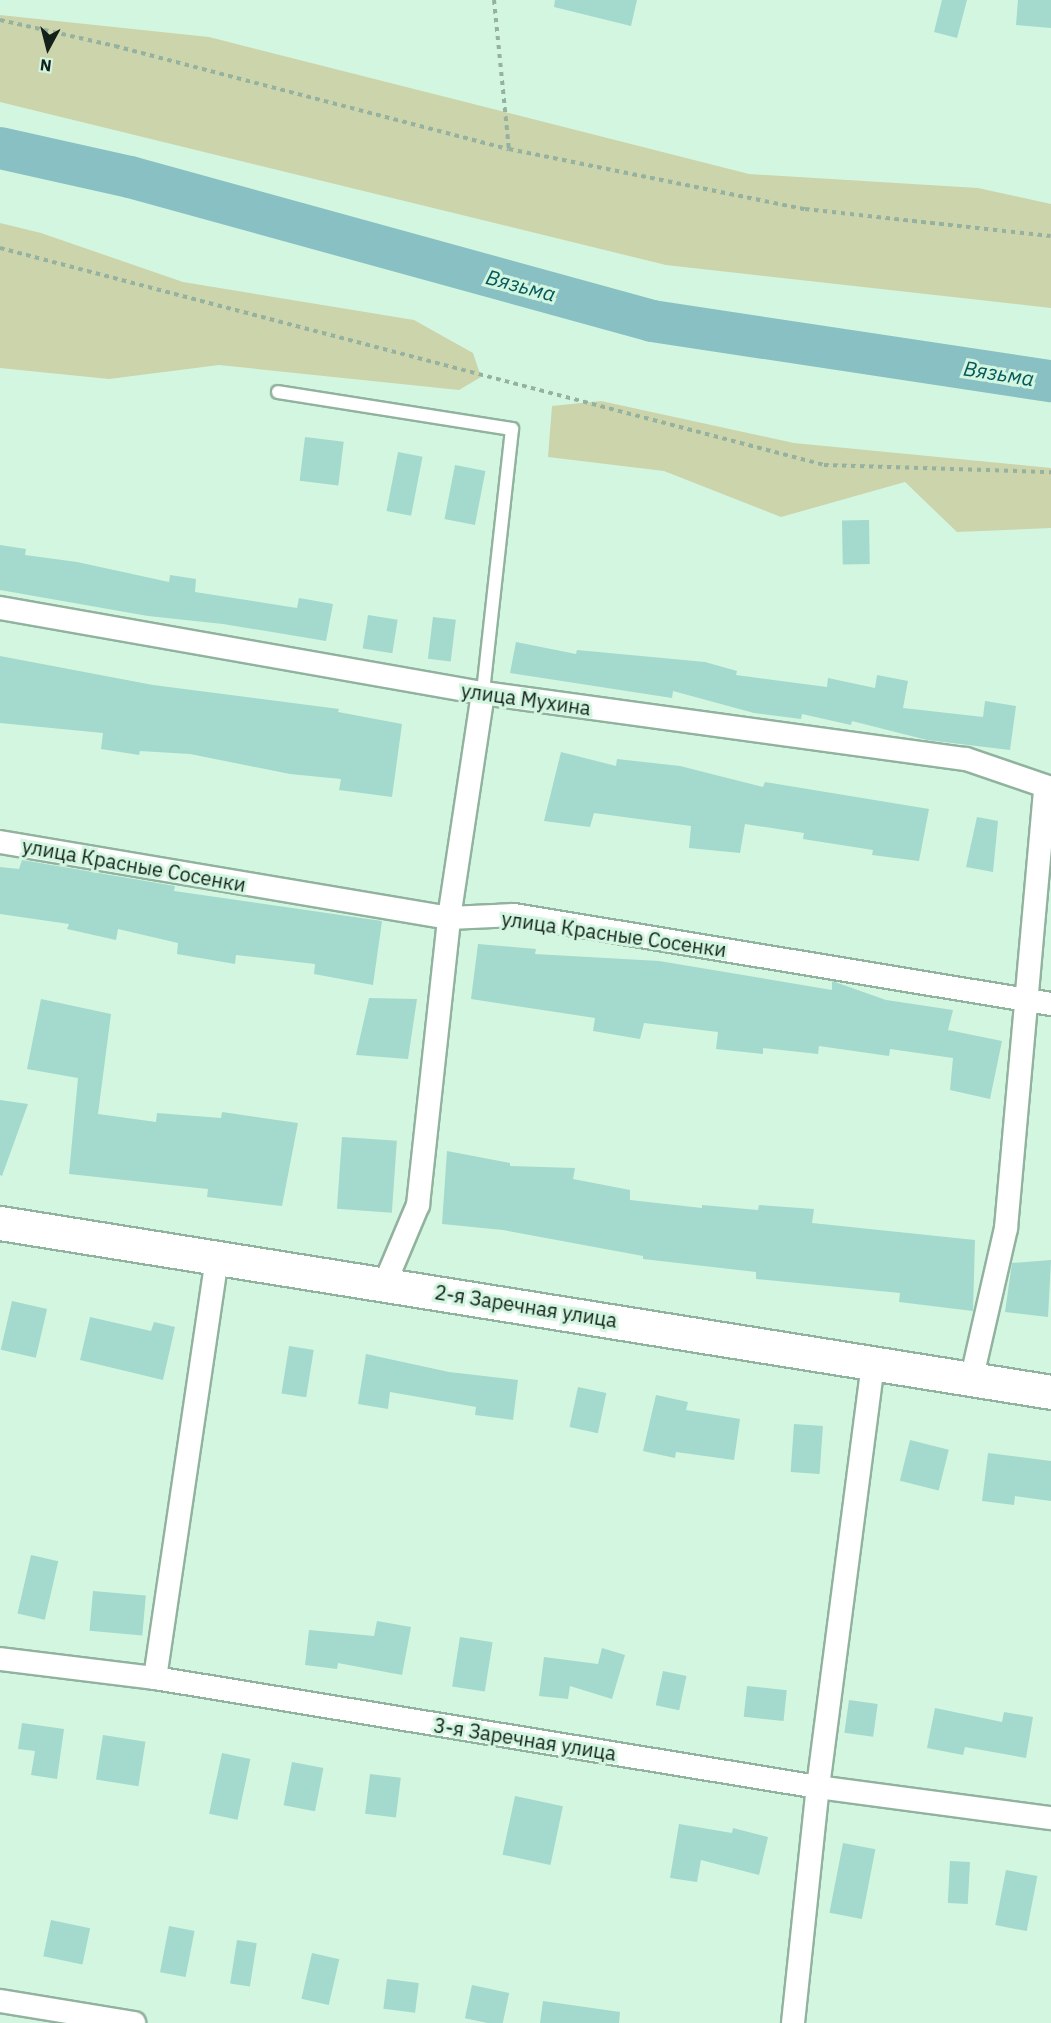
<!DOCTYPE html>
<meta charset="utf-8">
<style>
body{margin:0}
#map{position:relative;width:1051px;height:2023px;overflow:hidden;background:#d3f6e0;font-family:"IBM Plex Sans",sans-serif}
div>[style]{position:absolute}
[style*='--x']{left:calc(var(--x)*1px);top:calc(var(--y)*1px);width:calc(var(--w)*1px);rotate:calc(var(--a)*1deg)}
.green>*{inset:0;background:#ccd4ab}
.river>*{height:42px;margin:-21px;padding:0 21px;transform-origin:21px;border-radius:21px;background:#89c0c3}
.building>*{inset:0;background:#a4d9cd;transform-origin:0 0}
.path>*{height:4px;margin-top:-2px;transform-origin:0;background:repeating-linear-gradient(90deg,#95b1a0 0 4.5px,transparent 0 9px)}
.roads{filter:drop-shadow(2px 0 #91b29e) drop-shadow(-2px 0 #91b29e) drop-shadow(0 2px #91b29e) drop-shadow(0 -2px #91b29e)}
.service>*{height:12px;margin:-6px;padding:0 6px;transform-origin:6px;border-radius:6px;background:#fff}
.minor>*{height:22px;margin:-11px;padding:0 11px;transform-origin:11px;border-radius:11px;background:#fff}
.secondary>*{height:33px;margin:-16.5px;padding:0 16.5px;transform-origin:16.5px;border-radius:16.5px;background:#fff}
span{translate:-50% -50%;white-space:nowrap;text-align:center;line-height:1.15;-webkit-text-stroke:6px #d3f6e0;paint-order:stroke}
.street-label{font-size:20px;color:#14211a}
.water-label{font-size:21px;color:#05585c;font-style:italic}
.north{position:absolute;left:18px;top:18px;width:60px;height:60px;-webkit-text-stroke:4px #d3f6e0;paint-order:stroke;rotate:187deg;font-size:16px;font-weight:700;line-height:24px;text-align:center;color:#14211a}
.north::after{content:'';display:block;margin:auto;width:21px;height:27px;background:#14211a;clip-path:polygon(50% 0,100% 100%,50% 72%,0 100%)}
</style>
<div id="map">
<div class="green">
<i style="clip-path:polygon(0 15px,209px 37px,749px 174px,978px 188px,1051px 204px,1051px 308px,666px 265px,0 102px)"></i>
<i style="clip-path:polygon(0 223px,41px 233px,183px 282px,414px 320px,473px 353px,481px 377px,459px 390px,219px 365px,109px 379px,0 368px)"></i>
<i style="clip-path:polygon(601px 401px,794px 443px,1051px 468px,1051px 528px,957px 532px,905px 482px,781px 517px,664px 471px,548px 457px,552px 406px)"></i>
</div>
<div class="river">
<i style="--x:0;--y:148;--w:133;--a:12.6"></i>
<i style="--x:130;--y:177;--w:541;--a:15.42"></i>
<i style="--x:652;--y:321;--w:403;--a:8.6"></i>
</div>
<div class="building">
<i style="clip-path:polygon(555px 0,637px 0,631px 26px,554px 7px)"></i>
<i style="clip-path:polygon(942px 0,967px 0,957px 38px,934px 32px)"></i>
<i style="clip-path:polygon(1018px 0,1051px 0,1051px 28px,1016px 25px)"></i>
<i style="left:305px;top:437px;width:39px;height:44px;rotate:7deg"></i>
<i style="left:398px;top:452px;width:25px;height:60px;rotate:11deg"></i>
<i style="left:455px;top:465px;width:31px;height:55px;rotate:11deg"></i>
<i style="left:869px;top:520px;width:44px;height:27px;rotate:89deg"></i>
<i style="clip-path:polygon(0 545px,26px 549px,25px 555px,77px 562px,169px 582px,170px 575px,196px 579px,195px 592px,297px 608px,299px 598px,333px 604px,326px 641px,223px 624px,148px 616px,0 590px)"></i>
<i style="left:368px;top:615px;width:30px;height:34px;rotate:9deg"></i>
<i style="left:433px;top:617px;width:23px;height:42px;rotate:7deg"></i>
<i style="clip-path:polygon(516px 642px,576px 654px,577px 650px,705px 662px,737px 671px,736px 675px,827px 687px,828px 678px,875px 688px,877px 675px,908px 681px,903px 708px,983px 717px,985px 701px,1016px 706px,1010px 750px,927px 740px,852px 721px,851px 725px,802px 714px,801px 719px,754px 713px,673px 691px,672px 698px,510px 673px)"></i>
<i style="clip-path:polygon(0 656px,153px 685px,339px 709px,338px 712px,402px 724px,392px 797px,339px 790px,341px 779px,290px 774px,190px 754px,140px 751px,139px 755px,101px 749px,103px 733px,0 723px)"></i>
<i style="clip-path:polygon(561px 752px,616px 766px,617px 759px,680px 766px,763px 787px,765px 782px,929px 809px,919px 861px,872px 855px,873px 850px,803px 839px,804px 833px,745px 824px,740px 853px,689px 848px,691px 826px,594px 813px,590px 827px,544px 821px)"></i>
<i style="clip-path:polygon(977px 817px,998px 821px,993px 872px,966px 867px)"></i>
<i style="clip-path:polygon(22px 860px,175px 886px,174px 891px,382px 921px,373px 985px,314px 974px,315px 964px,236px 955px,235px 964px,177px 954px,178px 943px,118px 929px,116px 940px,67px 929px,69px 924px,0 914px,0 867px,19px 869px)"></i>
<i style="clip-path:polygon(478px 944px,536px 949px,535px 954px,659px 961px,832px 990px,832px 981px,886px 1000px,953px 1010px,948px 1030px,1002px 1041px,990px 1099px,950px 1090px,953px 1058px,890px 1049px,889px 1056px,819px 1046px,818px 1054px,763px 1048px,763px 1054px,716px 1049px,718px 1032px,644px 1023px,640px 1039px,593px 1031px,595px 1018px,471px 999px)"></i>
<i style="clip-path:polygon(369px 998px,417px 999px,408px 1059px,356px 1055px)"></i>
<i style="clip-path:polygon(41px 999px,111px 1014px,98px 1114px,156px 1122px,157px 1113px,221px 1118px,222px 1112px,298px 1123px,282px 1206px,207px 1197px,208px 1189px,69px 1174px,78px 1078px,27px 1069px)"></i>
<i style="clip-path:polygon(0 1100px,28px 1104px,2px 1176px,0 1175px)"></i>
<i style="left:342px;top:1137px;width:55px;height:72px;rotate:4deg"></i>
<i style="clip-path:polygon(447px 1151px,510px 1163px,510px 1166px,575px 1168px,573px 1179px,630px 1190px,630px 1200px,702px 1208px,702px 1205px,758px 1210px,759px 1205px,814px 1209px,812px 1223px,975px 1240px,973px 1311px,899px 1302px,900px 1293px,756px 1279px,756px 1272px,643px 1259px,643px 1256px,503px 1230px,442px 1224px)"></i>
<i style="clip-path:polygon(1051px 1260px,1048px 1317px,1005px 1312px,1012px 1263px)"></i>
<i style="left:12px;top:1301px;width:36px;height:50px;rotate:13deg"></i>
<i style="clip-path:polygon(90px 1317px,151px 1331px,154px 1322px,175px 1327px,163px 1380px,80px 1360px)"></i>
<i style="left:289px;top:1346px;width:25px;height:48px;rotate:9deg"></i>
<i style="clip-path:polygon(366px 1354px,449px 1372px,518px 1380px,513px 1420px,475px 1415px,476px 1407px,390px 1392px,388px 1409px,358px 1404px)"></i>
<i style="left:578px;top:1387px;width:29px;height:41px;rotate:12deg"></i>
<i style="clip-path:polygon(656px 1395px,688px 1402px,686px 1410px,740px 1419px,734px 1460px,676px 1452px,675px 1458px,643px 1451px)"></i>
<i style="left:794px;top:1424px;width:29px;height:48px;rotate:4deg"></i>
<i style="left:910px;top:1440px;width:40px;height:42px;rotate:14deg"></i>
<i style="clip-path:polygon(988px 1453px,1051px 1461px,1051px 1501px,1015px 1496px,1014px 1505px,982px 1501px)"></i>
<i style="left:31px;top:1555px;width:28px;height:60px;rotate:13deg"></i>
<i style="left:93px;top:1591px;width:53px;height:40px;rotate:5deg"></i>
<i style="clip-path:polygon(377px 1621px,411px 1627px,402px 1675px,338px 1663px,337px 1669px,305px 1665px,309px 1630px,374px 1636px)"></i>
<i style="left:460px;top:1637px;width:33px;height:50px;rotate:9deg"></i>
<i style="clip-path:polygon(602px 1648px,625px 1655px,612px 1699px,570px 1686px,568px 1699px,539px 1696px,544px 1657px,598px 1664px)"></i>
<i style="left:663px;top:1671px;width:24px;height:35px;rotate:12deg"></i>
<i style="left:747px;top:1686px;width:40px;height:31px;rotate:6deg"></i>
<i style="left:849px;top:1700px;width:29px;height:33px;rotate:8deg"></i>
<i style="clip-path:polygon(935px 1708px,1002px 1722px,1004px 1712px,1033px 1717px,1026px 1758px,965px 1747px,963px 1755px,927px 1748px)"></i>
<i style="clip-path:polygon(22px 1723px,64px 1729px,57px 1779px,31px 1775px,35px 1751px,18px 1749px)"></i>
<i style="left:103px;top:1735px;width:43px;height:45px;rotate:9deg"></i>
<i style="left:222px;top:1753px;width:29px;height:62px;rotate:12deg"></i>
<i style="left:292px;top:1762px;width:32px;height:44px;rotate:11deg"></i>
<i style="left:370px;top:1774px;width:31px;height:40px;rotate:7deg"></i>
<i style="left:515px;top:1796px;width:49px;height:60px;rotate:12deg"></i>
<i style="clip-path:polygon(679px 1824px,732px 1833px,733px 1828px,768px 1837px,759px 1875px,701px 1860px,697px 1882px,670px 1878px)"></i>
<i style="left:843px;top:1843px;width:33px;height:71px;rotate:11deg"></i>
<i style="left:950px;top:1861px;width:20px;height:42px;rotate:3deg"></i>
<i style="left:1006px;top:1870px;width:32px;height:56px;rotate:11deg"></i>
<i style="left:51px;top:1920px;width:40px;height:37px;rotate:12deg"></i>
<i style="left:169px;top:1926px;width:26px;height:47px;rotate:11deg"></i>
<i style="left:237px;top:1940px;width:20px;height:44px;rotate:9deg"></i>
<i style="left:312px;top:1953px;width:28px;height:47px;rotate:13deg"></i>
<i style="left:387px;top:1979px;width:32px;height:30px;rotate:7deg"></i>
<i style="left:472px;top:1985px;width:38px;height:34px;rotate:12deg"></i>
<i style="clip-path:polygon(543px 2001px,620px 2012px,619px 2023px,540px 2023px)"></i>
</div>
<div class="path">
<i style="--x:494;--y:0;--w:150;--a:84.3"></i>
<i style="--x:0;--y:20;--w:118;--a:12.7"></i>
<i style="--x:115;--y:46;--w:407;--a:14.7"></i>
<i style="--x:509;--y:149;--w:302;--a:11.5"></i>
<i style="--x:805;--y:209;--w:247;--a:6.3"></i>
<i style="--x:0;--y:248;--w:852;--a:14.75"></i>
<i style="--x:824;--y:465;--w:227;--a:1.8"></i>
</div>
<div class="roads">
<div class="service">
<i style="--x:278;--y:392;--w:237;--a:9"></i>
<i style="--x:512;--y:429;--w:266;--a:96.3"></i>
</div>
<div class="minor">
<i style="--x:0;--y:608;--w:490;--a:10"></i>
<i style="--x:483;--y:693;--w:487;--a:7.8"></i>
<i style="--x:966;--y:759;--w:90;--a:18.8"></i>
<i style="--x:0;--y:842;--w:455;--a:9.6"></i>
<i style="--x:449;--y:918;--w:65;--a:-2.6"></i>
<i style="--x:514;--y:915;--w:544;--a:9.41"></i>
<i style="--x:385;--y:1283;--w:85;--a:-67.1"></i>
<i style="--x:418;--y:1205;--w:289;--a:-83.8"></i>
<i style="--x:449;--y:918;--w:228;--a:-81.4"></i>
<i style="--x:971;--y:1381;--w:157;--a:-77.1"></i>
<i style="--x:1006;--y:1228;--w:443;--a:-84.9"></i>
<i style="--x:0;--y:1659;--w:156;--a:7"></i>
<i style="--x:155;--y:1678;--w:672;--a:9.34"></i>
<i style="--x:818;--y:1787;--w:235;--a:7.6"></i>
<i style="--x:155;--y:1678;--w:427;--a:-81.6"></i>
<i style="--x:0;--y:2001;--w:136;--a:9.3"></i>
<i style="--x:793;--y:2023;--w:237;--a:-84"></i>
<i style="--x:818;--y:1787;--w:427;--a:-82.6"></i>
</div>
<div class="secondary">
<i style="--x:0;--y:1223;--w:1065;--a:9.13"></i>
</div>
</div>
<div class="street-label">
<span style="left:526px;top:699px;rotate:8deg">улица Мухина</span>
<span style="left:134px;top:865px;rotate:10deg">улица Красные Сосенки</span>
<span style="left:614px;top:934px;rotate:8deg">улица Красные Сосенки</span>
<span style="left:526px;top:1306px;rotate:9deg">2-я Заречная улица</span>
<span style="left:525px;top:1739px;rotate:9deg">3-я Заречная улица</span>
</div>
<div class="water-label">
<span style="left:521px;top:285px;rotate:15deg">Вязьма</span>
<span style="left:999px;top:373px;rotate:9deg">Вязьма</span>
</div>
<div class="north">N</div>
</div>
